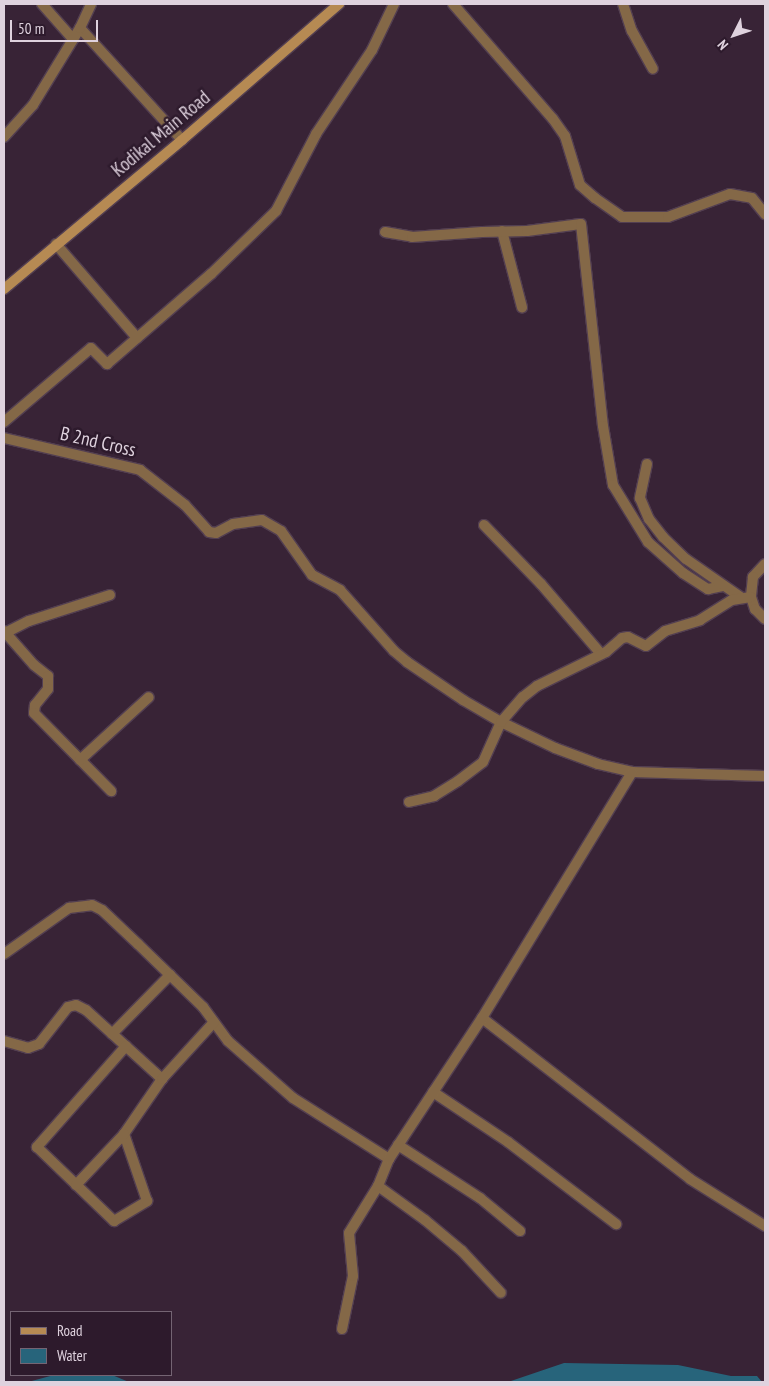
<!DOCTYPE html>
<style>
body{margin:0}
#map{position:relative;width:769px;height:1386px;overflow:hidden;background:#382336;font-family:"PT Sans Narrow",sans-serif}
div>[style]{position:absolute}
[style*='--x']{left:calc(var(--x)*1px);top:calc(var(--y)*1px);width:calc(var(--w)*1px);rotate:calc(var(--a)*1deg)}
.water>*{inset:0;background:#27647b}
.roads{filter:drop-shadow(1px 0 #533f51) drop-shadow(-1px 0 #533f51) drop-shadow(0 1px #533f51) drop-shadow(0 -1px #533f51)}
.street>*{height:10px;margin:-5px;padding:0 5px;transform-origin:5px;border-radius:5px;background:#846847}
.secondary>*{height:10px;margin:-5px;padding:0 5px;transform-origin:5px;border-radius:5px;background:#b68a53}
span{translate:-50% -50%;white-space:nowrap;text-align:center;line-height:1.15;-webkit-text-stroke:5px #2d1a2c;paint-order:stroke}
.street-label{font-size:19px;color:#dfd2de}
.frame{position:absolute;inset:0;border:5px solid #dfd2de;pointer-events:none}
.legend{position:absolute;left:10px;top:1311px;width:162px;height:65px;box-sizing:border-box;background:#2d1a2c;border:1px solid #746473;margin:0;padding:6px 9px;list-style:none;font-size:15px;color:#dfd2de}
.legend li{display:flex;align-items:center;gap:10px;height:25px}
.legend b{width:25px;border:1px solid #746473}
.north{position:absolute;left:709px;top:10px;width:50px;height:50px;-webkit-text-stroke:4px #2d1a2c;paint-order:stroke;rotate:229deg;font-size:14px;font-weight:700;line-height:20px;text-align:center;color:#dfd2de}
.north::after{content:'';display:block;margin:auto;width:18px;height:22px;background:#dfd2de;clip-path:polygon(50% 0,100% 100%,50% 72%,0 100%)}
.scale{position:absolute;left:10px;top:20px;width:88px;height:22px;box-sizing:border-box;border:2px solid #dfd2de;border-top:0;padding-left:6px;font-size:15px;line-height:18px;white-space:nowrap;color:#dfd2de;-webkit-text-stroke:4px #2d1a2c;paint-order:stroke}
</style>
<div id="map">
<div class="water">
<i style="clip-path:polygon(564px 1363px,678px 1365px,731px 1376px,757px 1376px,762px 1382px,508px 1382px)"></i>
<i style="clip-path:polygon(54px 1375px,112px 1375px,129px 1382px,28px 1382px)"></i>
</div>
<div class="roads">
<div class="street">
<i style="--x:42;--y:4;--w:47;--a:48.5"></i>
<i style="--x:453;--y:4;--w:152;--a:49"></i>
<i style="--x:553;--y:119;--w:21;--a:55"></i>
<i style="--x:565;--y:136;--w:51;--a:73"></i>
<i style="--x:580;--y:185;--w:20;--a:41"></i>
<i style="--x:595;--y:198;--w:33;--a:35"></i>
<i style="--x:622;--y:217;--w:46;--a:0"></i>
<i style="--x:668;--y:217;--w:66;--a:-20.4"></i>
<i style="--x:730;--y:194;--w:22;--a:10"></i>
<i style="--x:752;--y:198;--w:21;--a:51"></i>
<i style="--x:623;--y:4;--w:28;--a:72"></i>
<i style="--x:632;--y:31;--w:43;--a:61.1"></i>
<i style="--x:80;--y:28;--w:151;--a:47.7"></i>
<i style="--x:4;--y:137;--w:43;--a:-47.8"></i>
<i style="--x:33;--y:105;--w:90;--a:-58.6"></i>
<i style="--x:80;--y:28;--w:26;--a:-65"></i>
<i style="--x:502;--y:231;--w:79;--a:75.3"></i>
<i style="--x:385;--y:232;--w:27;--a:10"></i>
<i style="--x:412;--y:237;--w:70;--a:-4.1"></i>
<i style="--x:482;--y:232;--w:45;--a:-1.3"></i>
<i style="--x:527;--y:231;--w:54;--a:-7.4"></i>
<i style="--x:581;--y:224;--w:203;--a:83.8"></i>
<i style="--x:603;--y:426;--w:60;--a:80.4"></i>
<i style="--x:613;--y:485;--w:67;--a:58.4"></i>
<i style="--x:648;--y:542;--w:47;--a:41.5"></i>
<i style="--x:683;--y:573;--w:30;--a:33"></i>
<i style="--x:708;--y:589;--w:16;--a:-11"></i>
<i style="--x:56;--y:244;--w:124;--a:49.2"></i>
<i style="--x:4;--y:422;--w:114;--a:-40.4"></i>
<i style="--x:91;--y:348;--w:23;--a:45"></i>
<i style="--x:107;--y:364;--w:138;--a:-40.9"></i>
<i style="--x:211;--y:274;--w:91;--a:-44.1"></i>
<i style="--x:276;--y:211;--w:87;--a:-62.5"></i>
<i style="--x:316;--y:134;--w:101;--a:-56.3"></i>
<i style="--x:372;--y:50;--w:51;--a:-64.4"></i>
<i style="--x:4;--y:438;--w:140;--a:13.2"></i>
<i style="--x:140;--y:470;--w:57;--a:37.9"></i>
<i style="--x:185;--y:505;--w:36;--a:48"></i>
<i style="--x:209;--y:532;--w:7;--a:8"></i>
<i style="--x:216;--y:533;--w:19;--a:-28"></i>
<i style="--x:233;--y:524;--w:29;--a:-8"></i>
<i style="--x:262;--y:520;--w:22;--a:30"></i>
<i style="--x:281;--y:531;--w:54;--a:54.8"></i>
<i style="--x:312;--y:575;--w:32;--a:28"></i>
<i style="--x:340;--y:590;--w:81;--a:48.5"></i>
<i style="--x:394;--y:651;--w:17;--a:40"></i>
<i style="--x:407;--y:662;--w:68;--a:34.2"></i>
<i style="--x:463;--y:700;--w:44;--a:30.1"></i>
<i style="--x:501;--y:722;--w:60;--a:25.7"></i>
<i style="--x:555;--y:748;--w:46;--a:20.4"></i>
<i style="--x:598;--y:764;--w:35;--a:13"></i>
<i style="--x:632;--y:772;--w:133;--a:1.7"></i>
<i style="--x:647;--y:464;--w:35;--a:102"></i>
<i style="--x:640;--y:498;--w:23;--a:67"></i>
<i style="--x:649;--y:519;--w:23;--a:52"></i>
<i style="--x:663;--y:537;--w:32;--a:44"></i>
<i style="--x:686;--y:559;--w:68;--a:34.9"></i>
<i style="--x:484;--y:525;--w:82;--a:46"></i>
<i style="--x:541;--y:584;--w:92;--a:49.4"></i>
<i style="--x:765;--y:564;--w:18;--a:133"></i>
<i style="--x:753;--y:577;--w:20;--a:96"></i>
<i style="--x:751;--y:597;--w:13;--a:72"></i>
<i style="--x:755;--y:609;--w:14;--a:45"></i>
<i style="--x:4;--y:631;--w:45;--a:48.6"></i>
<i style="--x:34;--y:665;--w:18;--a:38"></i>
<i style="--x:48;--y:676;--w:13;--a:90"></i>
<i style="--x:48;--y:689;--w:21;--a:129"></i>
<i style="--x:35;--y:705;--w:8;--a:97"></i>
<i style="--x:34;--y:713;--w:110;--a:45.4"></i>
<i style="--x:5;--y:633;--w:27;--a:-27"></i>
<i style="--x:29;--y:621;--w:85;--a:-17.8"></i>
<i style="--x:80;--y:760;--w:93;--a:-42.4"></i>
<i style="--x:409;--y:802;--w:26;--a:-13"></i>
<i style="--x:434;--y:796;--w:28;--a:-32"></i>
<i style="--x:458;--y:781;--w:31;--a:-37"></i>
<i style="--x:483;--y:762;--w:44;--a:-65.8"></i>
<i style="--x:501;--y:722;--w:33;--a:-49"></i>
<i style="--x:523;--y:697;--w:18;--a:-38"></i>
<i style="--x:537;--y:686;--w:77;--a:-26.2"></i>
<i style="--x:606;--y:652;--w:21;--a:-41"></i>
<i style="--x:622;--y:638;--w:6;--a:-9"></i>
<i style="--x:628;--y:637;--w:20;--a:27"></i>
<i style="--x:646;--y:646;--w:24;--a:-38"></i>
<i style="--x:665;--y:631;--w:37;--a:-17"></i>
<i style="--x:700;--y:620;--w:38;--a:-32"></i>
<i style="--x:732;--y:600;--w:19;--a:-9"></i>
<i style="--x:4;--y:954;--w:80;--a:-35.3"></i>
<i style="--x:69;--y:908;--w:23;--a:-7"></i>
<i style="--x:92;--y:905;--w:11;--a:27"></i>
<i style="--x:102;--y:910;--w:50;--a:43.4"></i>
<i style="--x:138;--y:944;--w:91;--a:44.1"></i>
<i style="--x:203;--y:1007;--w:42;--a:53.7"></i>
<i style="--x:228;--y:1041;--w:86;--a:41.2"></i>
<i style="--x:293;--y:1098;--w:114;--a:32.4"></i>
<i style="--x:482;--y:1018;--w:263;--a:37.7"></i>
<i style="--x:690;--y:1179;--w:89;--a:32.1"></i>
<i style="--x:112;--y:1034;--w:83;--a:-45.5"></i>
<i style="--x:4;--y:1041;--w:25;--a:16"></i>
<i style="--x:28;--y:1048;--w:12;--a:-20"></i>
<i style="--x:39;--y:1044;--w:47;--a:-51.9"></i>
<i style="--x:68;--y:1007;--w:8;--a:-14"></i>
<i style="--x:76;--y:1005;--w:11;--a:27"></i>
<i style="--x:86;--y:1010;--w:103;--a:42.2"></i>
<i style="--x:126;--y:1046;--w:135;--a:131.4"></i>
<i style="--x:37;--y:1147;--w:107;--a:43.9"></i>
<i style="--x:114;--y:1221;--w:39;--a:-31"></i>
<i style="--x:147;--y:1201;--w:71;--a:-108.9"></i>
<i style="--x:124;--y:1134;--w:67;--a:-55.4"></i>
<i style="--x:162;--y:1079;--w:77;--a:-47.6"></i>
<i style="--x:433;--y:1092;--w:90;--a:33.7"></i>
<i style="--x:508;--y:1142;--w:136;--a:37.2"></i>
<i style="--x:398;--y:1145;--w:98;--a:32.9"></i>
<i style="--x:480;--y:1198;--w:52;--a:39.5"></i>
<i style="--x:76;--y:1185;--w:70;--a:-46.7"></i>
<i style="--x:378;--y:1186;--w:58;--a:35.9"></i>
<i style="--x:425;--y:1220;--w:48;--a:40"></i>
<i style="--x:462;--y:1251;--w:57;--a:47.1"></i>
<i style="--x:342;--y:1329;--w:54;--a:-78.3"></i>
<i style="--x:353;--y:1276;--w:43;--a:-95.3"></i>
<i style="--x:349;--y:1233;--w:55;--a:-58.3"></i>
<i style="--x:378;--y:1186;--w:29;--a:-68"></i>
<i style="--x:389;--y:1159;--w:169;--a:-56.6"></i>
<i style="--x:482;--y:1018;--w:288;--a:-58.6"></i>
</div>
<div class="secondary">
<i style="--x:4;--y:289;--w:232;--a:-39.9"></i>
<i style="--x:182;--y:140;--w:208;--a:-40.9"></i>
</div>
</div>
<div class="street-label">
<span style="left:161px;top:134px;rotate:-40deg">Kodikal Main Road</span>
<span style="left:98px;top:442px;rotate:13deg">B 2nd Cross</span>
</div>
<div class="frame"></div>
<ul class="legend">
<li><b style="height:6px;background:#b68a53"></b>Road</li>
<li><b style="height:14px;background:#27647b"></b>Water</li>
</ul>
<div class="north">N</div>
<div class="scale">50 m</div>
</div>
